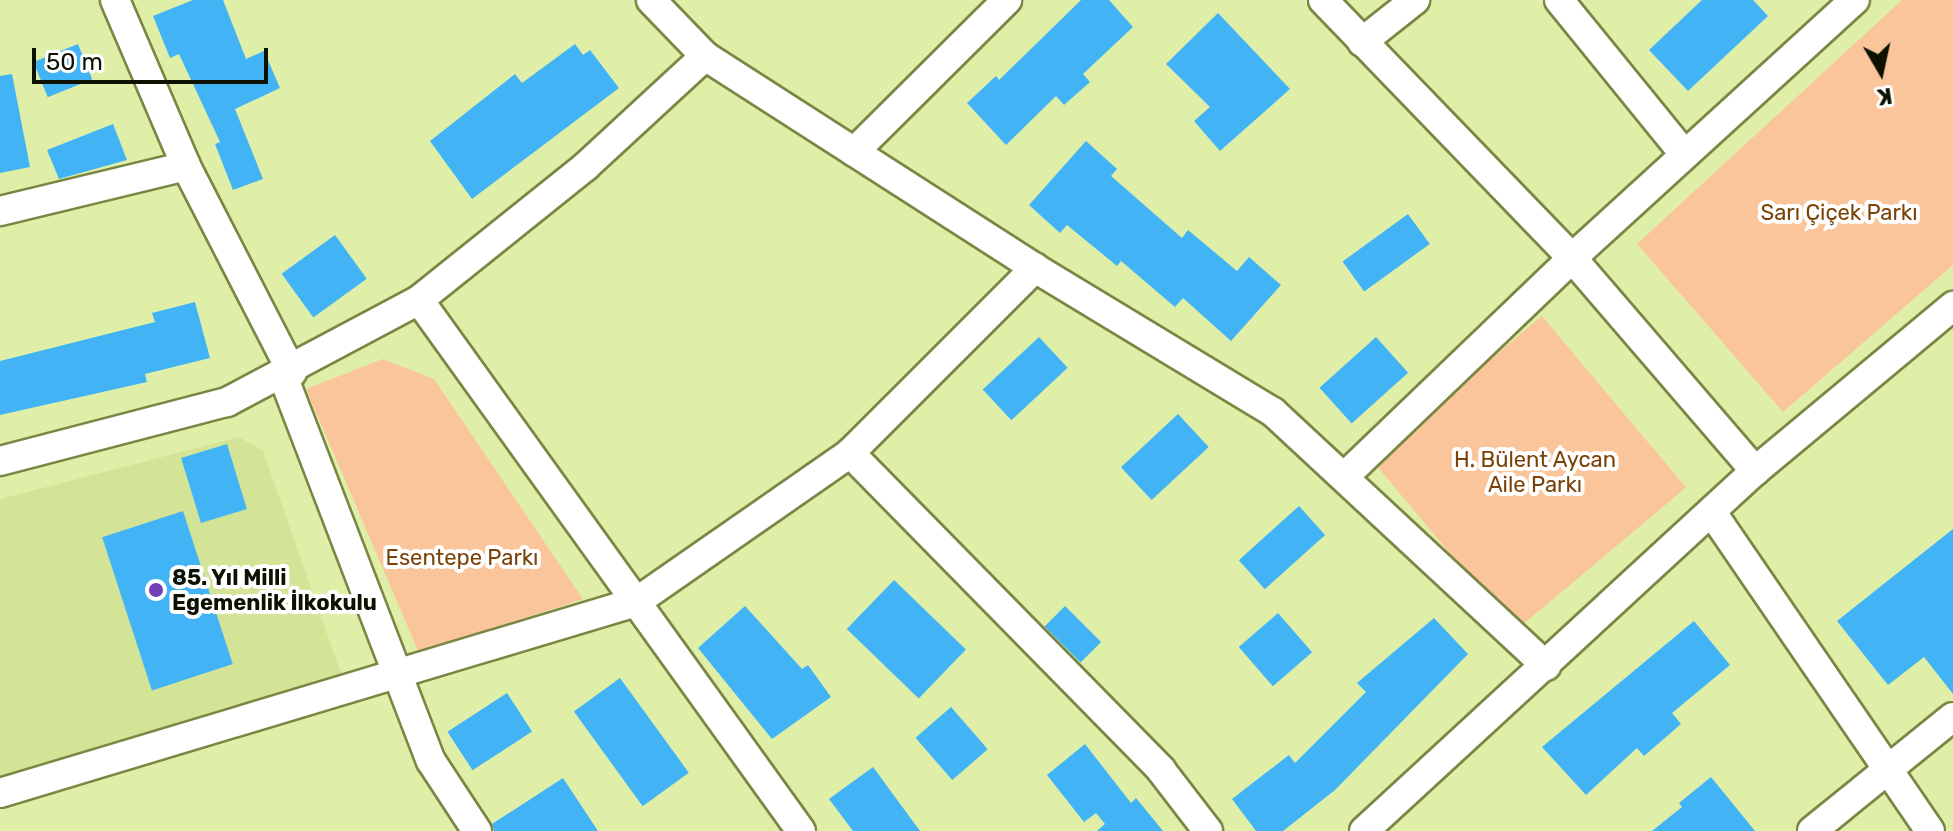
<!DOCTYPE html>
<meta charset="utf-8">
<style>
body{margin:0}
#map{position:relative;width:1953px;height:831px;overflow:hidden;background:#dfefa8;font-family:Rubik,sans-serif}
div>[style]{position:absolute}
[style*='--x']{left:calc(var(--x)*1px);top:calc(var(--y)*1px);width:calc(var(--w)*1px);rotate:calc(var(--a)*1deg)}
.built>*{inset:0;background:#d3e496}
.green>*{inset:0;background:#fbc59c;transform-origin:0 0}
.building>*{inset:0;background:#42b4f6;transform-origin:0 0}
.roads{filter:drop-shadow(2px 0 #7a8744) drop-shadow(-2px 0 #7a8744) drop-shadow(0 2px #7a8744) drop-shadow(0 -2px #7a8744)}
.minor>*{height:28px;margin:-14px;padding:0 14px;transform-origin:14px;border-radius:14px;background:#fff}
.dots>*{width:22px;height:22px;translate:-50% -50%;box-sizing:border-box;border:4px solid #fff;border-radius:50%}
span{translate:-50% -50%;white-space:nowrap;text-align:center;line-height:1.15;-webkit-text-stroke:8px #fff;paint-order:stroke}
.park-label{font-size:22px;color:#7a4206}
.poi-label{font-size:22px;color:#0c1100;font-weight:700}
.left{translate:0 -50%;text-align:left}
.north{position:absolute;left:1841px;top:32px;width:80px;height:80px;-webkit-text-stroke:6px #fff;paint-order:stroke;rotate:171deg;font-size:22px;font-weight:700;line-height:32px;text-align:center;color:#0c1100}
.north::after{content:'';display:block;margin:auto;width:28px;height:36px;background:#0c1100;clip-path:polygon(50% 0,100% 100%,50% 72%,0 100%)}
.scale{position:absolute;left:32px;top:48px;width:236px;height:36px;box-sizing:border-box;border:4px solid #0c1100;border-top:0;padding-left:10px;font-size:24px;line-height:28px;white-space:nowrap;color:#0c1100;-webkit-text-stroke:6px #fff;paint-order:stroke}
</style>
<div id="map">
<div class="built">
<i style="clip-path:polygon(239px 437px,263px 451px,344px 682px,0 783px,0 499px)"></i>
</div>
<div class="green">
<i style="clip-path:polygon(1902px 0,1953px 0,1953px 265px,1783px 412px,1637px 244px)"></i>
<i style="left:1542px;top:316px;width:224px;height:223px;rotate:50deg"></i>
<i style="clip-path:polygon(383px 359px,434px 379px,583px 599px,419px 653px,306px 389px)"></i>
</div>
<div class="building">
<i style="clip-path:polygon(193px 0,223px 0,246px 59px,264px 51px,280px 88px,235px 109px,263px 179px,233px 190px,215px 144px,220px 142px,179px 54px,170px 58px,153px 16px)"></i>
<i style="clip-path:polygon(1081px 0,1109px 0,1133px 27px,1083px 74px,1090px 82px,1064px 105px,1056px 96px,1006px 145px,967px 103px,996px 76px,999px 80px)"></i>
<i style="clip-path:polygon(1702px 0,1753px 0,1768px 16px,1688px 91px,1649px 50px)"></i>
<i style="clip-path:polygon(1218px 13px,1290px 89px,1220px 151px,1194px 121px,1210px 107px,1166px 64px)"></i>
<i style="left:78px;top:44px;width:38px;height:48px;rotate:68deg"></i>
<i style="clip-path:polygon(575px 44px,583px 55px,590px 50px,619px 88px,472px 199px,430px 141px,515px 74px,522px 83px)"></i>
<i style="clip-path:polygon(12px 74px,30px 167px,0 173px,0 76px)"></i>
<i style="clip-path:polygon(113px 124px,127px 160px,59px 179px,47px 150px)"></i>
<i style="clip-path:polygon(1086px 141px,1117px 169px,1111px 176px,1182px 238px,1188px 230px,1237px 271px,1249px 257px,1281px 285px,1231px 341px,1183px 298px,1175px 307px,1121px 261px,1117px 266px,1067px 225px,1060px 233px,1029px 205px)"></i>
<i style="left:1408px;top:214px;width:37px;height:81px;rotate:54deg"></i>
<i style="left:335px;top:235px;width:54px;height:66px;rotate:54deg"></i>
<i style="clip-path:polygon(195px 302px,210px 358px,145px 374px,147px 382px,0 415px,0 361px,155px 322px,152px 313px)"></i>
<i style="left:1039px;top:337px;width:42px;height:77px;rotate:47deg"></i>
<i style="left:1376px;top:337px;width:48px;height:76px;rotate:48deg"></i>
<i style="left:1178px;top:414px;width:45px;height:78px;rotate:47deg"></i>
<i style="left:227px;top:444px;width:68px;height:48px;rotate:73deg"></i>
<i style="left:1299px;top:506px;width:39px;height:81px;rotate:48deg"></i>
<i style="left:183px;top:511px;width:161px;height:85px;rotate:72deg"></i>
<i style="clip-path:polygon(1953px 529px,1953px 694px,1924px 657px,1888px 685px,1837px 621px)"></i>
<i style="left:894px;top:580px;width:100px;height:68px;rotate:44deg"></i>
<i style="clip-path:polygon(745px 606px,802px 669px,808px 665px,831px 697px,772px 739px,698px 648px)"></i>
<i style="left:1065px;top:606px;width:51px;height:29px;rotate:45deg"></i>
<i style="left:1278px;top:613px;width:52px;height:52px;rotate:49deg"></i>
<i style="clip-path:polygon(1434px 618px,1468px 654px,1335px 790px,1283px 831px,1256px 831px,1232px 799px,1289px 755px,1295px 763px,1366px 692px,1357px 683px)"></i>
<i style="clip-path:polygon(1694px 621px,1730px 665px,1672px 713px,1681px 724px,1644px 756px,1637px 748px,1586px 795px,1542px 747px)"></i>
<i style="left:620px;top:678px;width:117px;height:57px;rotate:54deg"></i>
<i style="left:507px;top:693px;width:46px;height:71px;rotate:57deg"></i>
<i style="left:951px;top:707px;width:56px;height:47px;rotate:49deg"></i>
<i style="clip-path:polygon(1085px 744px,1131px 803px,1136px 798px,1163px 831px,1097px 831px,1105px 824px,1096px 813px,1084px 822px,1047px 775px)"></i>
<i style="clip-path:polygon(873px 767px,920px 831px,853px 831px,829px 799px)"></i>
<i style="clip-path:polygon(1711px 777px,1755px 831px,1652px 831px,1682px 807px,1679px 803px)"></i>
<i style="clip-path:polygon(563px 778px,598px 831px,494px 831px,492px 824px)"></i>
</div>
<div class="roads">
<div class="minor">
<i style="--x:115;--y:0;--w:181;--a:66.8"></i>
<i style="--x:186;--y:166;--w:232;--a:62.8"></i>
<i style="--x:651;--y:0;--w:78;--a:46"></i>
<i style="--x:705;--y:56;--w:392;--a:32.7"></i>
<i style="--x:1035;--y:268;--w:278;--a:31.2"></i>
<i style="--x:1273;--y:412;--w:373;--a:42.9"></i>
<i style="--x:1323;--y:0;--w:359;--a:46"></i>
<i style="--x:1572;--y:258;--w:281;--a:49.3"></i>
<i style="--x:1559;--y:0;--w:198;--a:50.9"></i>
<i style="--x:1362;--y:42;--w:68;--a:-38.4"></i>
<i style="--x:854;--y:152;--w:216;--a:-44.8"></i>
<i style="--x:0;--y:211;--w:191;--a:-13.6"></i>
<i style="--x:419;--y:300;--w:654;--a:54.27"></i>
<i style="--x:283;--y:376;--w:412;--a:69"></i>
<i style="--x:431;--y:761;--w:84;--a:56.7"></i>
<i style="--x:850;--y:453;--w:444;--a:45.5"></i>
<i style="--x:1161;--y:770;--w:77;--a:52.4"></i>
<i style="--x:0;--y:461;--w:235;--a:-14.6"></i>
<i style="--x:227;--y:402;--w:217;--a:-28"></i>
<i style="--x:419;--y:300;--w:214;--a:-38.7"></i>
<i style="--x:586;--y:166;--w:162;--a:-42.7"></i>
<i style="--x:1344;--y:477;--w:316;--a:-43.8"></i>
<i style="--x:1572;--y:258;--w:383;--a:-42.4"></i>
<i style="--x:1713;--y:514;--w:384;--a:55.6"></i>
<i style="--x:0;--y:793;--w:664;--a:-16.72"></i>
<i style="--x:636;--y:602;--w:261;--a:-34.8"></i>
<i style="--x:850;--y:453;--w:262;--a:-45"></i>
<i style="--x:1364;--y:831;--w:531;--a:-42.64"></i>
<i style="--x:1755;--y:471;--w:258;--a:-39.8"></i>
<i style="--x:1812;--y:831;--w:181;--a:-39"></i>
</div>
</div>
<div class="dots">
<i style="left:156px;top:590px;background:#713fb7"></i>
</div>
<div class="park-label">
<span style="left:1839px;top:213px">Sarı Çiçek Parkı</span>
<span style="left:1535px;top:472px">H. Bülent Aycan<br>Aile Parkı</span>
<span style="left:462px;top:558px">Esentepe Parkı</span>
</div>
<div class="poi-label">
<span class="left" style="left:172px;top:590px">85. Yıl Milli<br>Egemenlik İlkokulu</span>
</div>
<div class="north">K</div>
<div class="scale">50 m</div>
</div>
